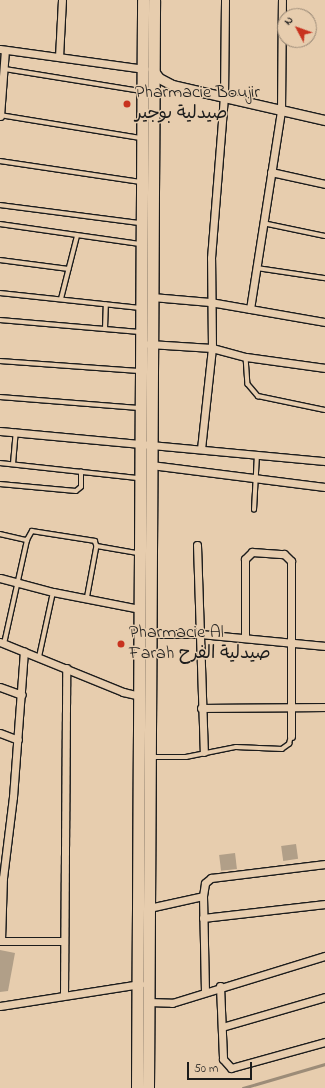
<!DOCTYPE html>
<meta charset="utf-8">
<style>
body{margin:0}
#map{position:relative;width:325px;height:1088px;overflow:hidden;background:#e7cdae;font-family:"Indie Flower","Playpen Sans Arabic",sans-serif}
div>[style]{position:absolute}
[style*='--x']{left:calc(var(--x)*1px);top:calc(var(--y)*1px);width:calc(var(--w)*1px);rotate:calc(var(--a)*1deg)}
.stream>*{height:2.5px;margin:-1.25px;padding:0 1.25px;transform-origin:1.25px;border-radius:1.25px;background:#9c8c78}
.building>*{inset:0;background:#b19f88;transform-origin:0 0}
.roads{filter:drop-shadow(1px 0 #1c1c1c) drop-shadow(-1px 0 #1c1c1c) drop-shadow(0 1px #1c1c1c) drop-shadow(0 -1px #1c1c1c)}
.service>*{height:3.5px;margin:-1.75px;padding:0 1.75px;transform-origin:1.75px;border-radius:1.75px;background:#e7cdae}
.minor>*{height:7px;margin:-3.5px;padding:0 3.5px;transform-origin:3.5px;border-radius:3.5px;background:#e7cdae}
.tertiary>*{height:9px;margin:-4.5px;padding:0 4.5px;transform-origin:4.5px;border-radius:4.5px;background:#e7cdae}
.trunk>*{height:11px;margin:-5.5px;padding:0 5.5px;transform-origin:5.5px;border-radius:5.5px;background:#e7cdae}
.dots>*{width:11px;height:11px;translate:-50% -50%;box-sizing:border-box;border:2px solid #e7cdae;border-radius:50%}
span{translate:-50% -50%;white-space:nowrap;text-align:center;line-height:1.15;-webkit-text-stroke:3px #e7cdae;paint-order:stroke}
.poi-label{font-size:18px;color:#1c1c1c}
.left{translate:0 -50%;text-align:left}
.north{position:absolute;left:277px;top:8px;width:40px;height:40px;box-sizing:border-box;background:#e7cdae;border:1px solid #968674;border-radius:50%;rotate:311deg;font-size:11px;font-weight:700;line-height:16px;text-align:center;color:#1c1c1c}
.north::after{content:'';display:block;margin:auto;width:14px;height:18px;background:#c8321e;clip-path:polygon(50% 0,100% 100%,50% 72%,0 100%)}
.scale{position:absolute;left:187px;top:1062px;width:65px;height:18px;box-sizing:border-box;border:2px solid #1c1c1c;border-top:0;padding-left:5px;font-size:12px;line-height:14px;white-space:nowrap;color:#1c1c1c;-webkit-text-stroke:3px #e7cdae;paint-order:stroke}
</style>
<div id="map">
<div class="stream">
<i style="--x:243;--y:1088;--w:85;--a:-16.3"></i>
</div>
<div class="building">
<i style="left:296px;top:844px;width:15px;height:15px;rotate:82deg"></i>
<i style="left:235px;top:853px;width:16px;height:16px;rotate:83deg"></i>
<i style="clip-path:polygon(0 950px,15px 953px,8px 991px,0 992px)"></i>
</div>
<div class="roads">
<div class="service">
<i style="--x:5;--y:69;--w:138;--a:9.2"></i>
<i style="--x:0;--y:115;--w:142;--a:9.3"></i>
<i style="--x:0;--y:161;--w:142;--a:8.5"></i>
<i style="--x:0;--y:205;--w:140;--a:7.4"></i>
<i style="--x:263;--y:223;--w:63;--a:11.8"></i>
<i style="--x:0;--y:224;--w:141;--a:8.1"></i>
<i style="--x:0;--y:260;--w:69;--a:7.5"></i>
<i style="--x:257;--y:268;--w:69;--a:8.4"></i>
<i style="--x:0;--y:293;--w:141;--a:6.1"></i>
<i style="--x:61;--y:299;--w:65;--a:-75.7"></i>
<i style="--x:0;--y:320;--w:140;--a:4.9"></i>
<i style="--x:105;--y:329;--w:24;--a:-88"></i>
<i style="--x:246;--y:357;--w:27;--a:86"></i>
<i style="--x:248;--y:384;--w:16;--a:50"></i>
<i style="--x:258;--y:396;--w:68;--a:11.8"></i>
<i style="--x:0;--y:361;--w:139;--a:4.1"></i>
<i style="--x:0;--y:397;--w:139;--a:4.5"></i>
<i style="--x:0;--y:463;--w:140;--a:6.2"></i>
<i style="--x:13;--y:464;--w:32;--a:-85"></i>
<i style="--x:0;--y:484;--w:76;--a:5.3"></i>
<i style="--x:76;--y:491;--w:6;--a:-39"></i>
<i style="--x:81;--y:487;--w:15;--a:-90"></i>
<i style="--x:254;--y:510;--w:55;--a:-86.9"></i>
<i style="--x:0;--y:534;--w:28;--a:13"></i>
<i style="--x:97;--y:546;--w:41;--a:9.9"></i>
<i style="--x:4;--y:644;--w:107;--a:-77.5"></i>
<i style="--x:27;--y:540;--w:10;--a:-61"></i>
<i style="--x:32;--y:531;--w:64;--a:9"></i>
<i style="--x:95;--y:541;--w:5;--a:68"></i>
<i style="--x:97;--y:546;--w:55;--a:100.5"></i>
<i style="--x:39;--y:657;--w:66;--a:-77.8"></i>
<i style="--x:151;--y:757;--w:35;--a:0"></i>
<i style="--x:186;--y:757;--w:51;--a:-11.3"></i>
<i style="--x:236;--y:747;--w:46;--a:2.5"></i>
<i style="--x:282;--y:749;--w:9;--a:-36"></i>
<i style="--x:289;--y:744;--w:8;--a:-76"></i>
</div>
<div class="minor">
<i style="--x:0;--y:49;--w:146;--a:7.9"></i>
<i style="--x:59;--y:57;--w:57;--a:-87"></i>
<i style="--x:0;--y:116;--w:66;--a:-85.7"></i>
<i style="--x:271;--y:172;--w:55;--a:12.5"></i>
<i style="--x:152;--y:297;--w:58;--a:4.9"></i>
<i style="--x:210;--y:302;--w:117;--a:9.9"></i>
<i style="--x:250;--y:309;--w:200;--a:-81.1"></i>
<i style="--x:281;--y:111;--w:111;--a:-89.5"></i>
<i style="--x:149;--y:344;--w:63;--a:3.6"></i>
<i style="--x:212;--y:348;--w:35;--a:15"></i>
<i style="--x:246;--y:357;--w:80;--a:7.9"></i>
<i style="--x:0;--y:431;--w:326;--a:5.3"></i>
<i style="--x:201;--y:449;--w:102;--a:-83.8"></i>
<i style="--x:212;--y:348;--w:90;--a:-90.6"></i>
<i style="--x:211;--y:258;--w:162;--a:-85.4"></i>
<i style="--x:224;--y:97;--w:97;--a:-89.4"></i>
<i style="--x:151;--y:465;--w:175;--a:7.2"></i>
<i style="--x:197;--y:545;--w:207;--a:88.1"></i>
<i style="--x:0;--y:578;--w:55;--a:14.8"></i>
<i style="--x:53;--y:592;--w:89;--a:11.1"></i>
<i style="--x:148;--y:634;--w:52;--a:0"></i>
<i style="--x:200;--y:634;--w:126;--a:5.5"></i>
<i style="--x:245;--y:638;--w:79;--a:-90"></i>
<i style="--x:245;--y:559;--w:10;--a:-45"></i>
<i style="--x:252;--y:552;--w:32;--a:4"></i>
<i style="--x:284;--y:554;--w:10;--a:45"></i>
<i style="--x:291;--y:561;--w:175;--a:90"></i>
<i style="--x:0;--y:642;--w:133;--a:22.1"></i>
<i style="--x:123;--y:692;--w:18;--a:13"></i>
<i style="--x:0;--y:687;--w:23;--a:20"></i>
<i style="--x:201;--y:708;--w:124;--a:-0.5"></i>
<i style="--x:0;--y:733;--w:19;--a:21"></i>
<i style="--x:203;--y:896;--w:13;--a:-81"></i>
<i style="--x:205;--y:883;--w:8;--a:-40"></i>
<i style="--x:211;--y:878;--w:115;--a:-7"></i>
<i style="--x:149;--y:908;--w:55;--a:-12.5"></i>
<i style="--x:203;--y:896;--w:96;--a:88.8"></i>
<i style="--x:203;--y:918;--w:123;--a:-6.5"></i>
<i style="--x:1;--y:940;--w:62;--a:-88.2"></i>
<i style="--x:3;--y:878;--w:82;--a:-83"></i>
<i style="--x:13;--y:797;--w:146;--a:-85.7"></i>
<i style="--x:0;--y:941;--w:63;--a:0"></i>
<i style="--x:220;--y:986;--w:73;--a:87.6"></i>
<i style="--x:223;--y:1059;--w:12;--a:48"></i>
<i style="--x:231;--y:1068;--w:98;--a:-15.5"></i>
<i style="--x:64;--y:995;--w:327;--a:-89.6"></i>
<i style="--x:148;--y:1002;--w:24;--a:2"></i>
<i style="--x:172;--y:1003;--w:160;--a:-17.1"></i>
<i style="--x:0;--y:1006;--w:142;--a:-8.9"></i>
<i style="--x:222;--y:1027;--w:107;--a:-16.2"></i>
</div>
<div class="tertiary">
<i style="--x:153;--y:70;--w:10;--a:53"></i>
<i style="--x:159;--y:78;--w:15;--a:28"></i>
<i style="--x:172;--y:85;--w:157;--a:12.9"></i>
</div>
<div class="trunk">
<i style="--x:137;--y:1088;--w:1088;--a:-89.68"></i>
<i style="--x:148;--y:1088;--w:1088;--a:-89.68"></i>
</div>
</div>
<div class="dots">
<i style="left:127px;top:104px;background:#c8321e"></i>
<i style="left:121px;top:644px;background:#c8321e"></i>
</div>
<div class="poi-label">
<span class="left" style="left:135px;top:104px">Pharmacie Boujir<br>صيدلية بوجير</span>
<span class="left" style="left:129px;top:644px">Pharmacie Al<br>Farah صيدلية الفرح</span>
</div>
<div class="north">N</div>
<div class="scale">50 m</div>
</div>
